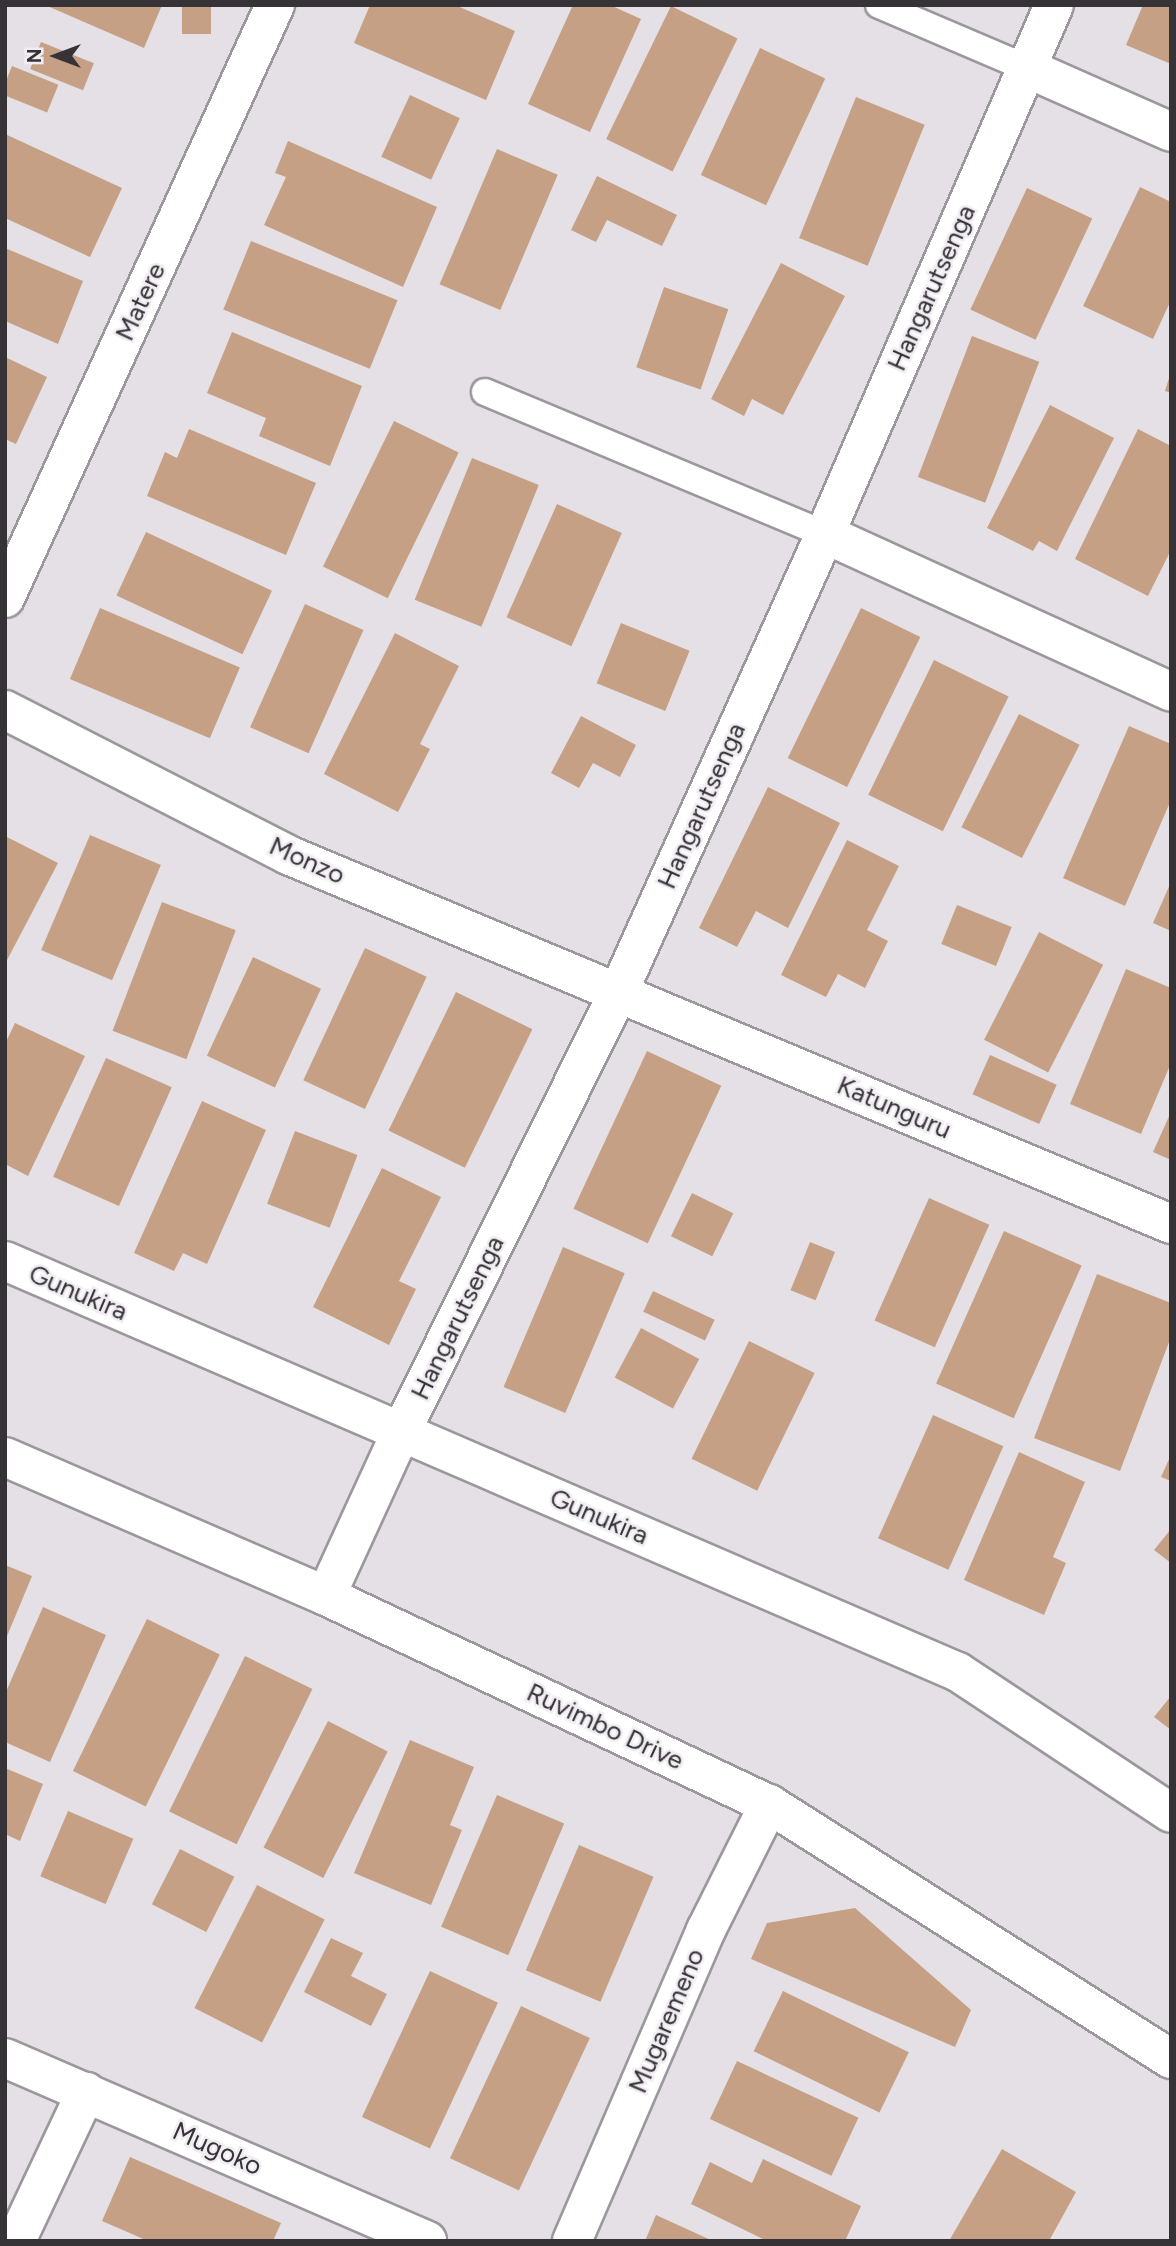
<!DOCTYPE html>
<style>
body{margin:0}
#map{position:relative;width:1176px;height:2246px;overflow:hidden;background:#e4e0e6;font-family:Figtree,sans-serif}
div>[style]{position:absolute}
[style*='--x']{left:calc(var(--x)*1px);top:calc(var(--y)*1px);width:calc(var(--w)*1px);rotate:calc(var(--a)*1deg)}
.building>*{inset:0;background:#c5a085;transform-origin:0 0}
.roads{filter:drop-shadow(2px 0 #9b979c) drop-shadow(-2px 0 #9b979c) drop-shadow(0 2px #9b979c) drop-shadow(0 -2px #9b979c)}
.lane>*{height:26px;margin:-13px;padding:0 13px;transform-origin:13px;border-radius:13px;background:#fff}
.street>*{height:38px;margin:-19px;padding:0 19px;transform-origin:19px;border-radius:19px;background:#fff}
.secondary>*{height:38px;margin:-19px;padding:0 19px;transform-origin:19px;border-radius:19px;background:#fff}
span{translate:-50% -50%;white-space:nowrap;text-align:center;line-height:1.15;-webkit-text-stroke:5px #f1edf3;paint-order:stroke}
.street-label{font-size:26px;color:#353336}
.frame{position:absolute;inset:0;border:7px solid #353336;pointer-events:none}
.north{position:absolute;left:21px;top:21px;width:70px;height:70px;-webkit-text-stroke:5px #f1edf3;paint-order:stroke;rotate:270deg;font-size:19px;font-weight:700;line-height:28px;text-align:center;color:#353336}
.north::after{content:'';display:block;margin:auto;width:24px;height:32px;background:#353336;clip-path:polygon(50% 0,100% 100%,50% 72%,0 100%)}
</style>
<div id="map">
<div class="building">
<i style="clip-path:polygon(45px 5px,162px 5px,144px 48px)"></i>
<i style="left:182px;top:5px;width:29px;height:29px"></i>
<i style="clip-path:polygon(370px 5px,455px 5px,515px 31px,486px 100px,354px 43px)"></i>
<i style="clip-path:polygon(573px 5px,610px 5px,641px 19px,590px 132px,528px 104px)"></i>
<i style="clip-path:polygon(1143px 5px,1171px 5px,1171px 64px,1126px 45px)"></i>
<i style="left:671px;top:6px;width:74px;height:148px;rotate:26deg"></i>
<i style="left:41px;top:42px;width:57px;height:29px;rotate:22deg"></i>
<i style="left:760px;top:48px;width:72px;height:140px;rotate:25deg"></i>
<i style="left:12px;top:66px;width:50px;height:30px;rotate:22deg"></i>
<i style="left:410px;top:95px;width:55px;height:68px;rotate:25deg"></i>
<i style="left:856px;top:97px;width:74px;height:152px;rotate:22deg"></i>
<i style="clip-path:polygon(5px 134px,122px 188px,90px 257px,5px 218px)"></i>
<i style="clip-path:polygon(288px 141px,437px 207px,403px 287px,264px 225px,286px 177px,275px 173px)"></i>
<i style="left:497px;top:149px;width:66px;height:147px;rotate:23deg"></i>
<i style="clip-path:polygon(597px 176px,677px 215px,662px 246px,607px 220px,596px 242px,571px 230px)"></i>
<i style="clip-path:polygon(1140px 187px,1171px 202px,1171px 300px,1153px 339px,1083px 306px)"></i>
<i style="left:1027px;top:188px;width:72px;height:134px;rotate:25deg"></i>
<i style="left:251px;top:241px;width:158px;height:74px;rotate:22deg"></i>
<i style="clip-path:polygon(5px 248px,83px 281px,58px 344px,5px 321px)"></i>
<i style="clip-path:polygon(781px 263px,845px 296px,783px 415px,752px 399px,744px 416px,711px 399px)"></i>
<i style="left:664px;top:287px;width:68px;height:85px;rotate:19deg"></i>
<i style="clip-path:polygon(232px 332px,362px 386px,330px 466px,259px 436px,266px 418px,207px 393px)"></i>
<i style="left:972px;top:336px;width:72px;height:151px;rotate:21deg"></i>
<i style="clip-path:polygon(5px 357px,47px 377px,16px 444px,5px 439px)"></i>
<i style="clip-path:polygon(1170px 375px,1171px 375px,1171px 393px,1165px 391px)"></i>
<i style="clip-path:polygon(1050px 405px,1114px 438px,1057px 551px,1039px 541px,1033px 551px,987px 528px)"></i>
<i style="left:394px;top:421px;width:72px;height:162px;rotate:26deg"></i>
<i style="clip-path:polygon(189px 429px,316px 483px,286px 555px,147px 496px,165px 452px,177px 458px)"></i>
<i style="clip-path:polygon(1138px 429px,1171px 446px,1171px 550px,1148px 596px,1075px 559px)"></i>
<i style="left:472px;top:458px;width:72px;height:153px;rotate:22deg"></i>
<i style="left:557px;top:504px;width:71px;height:124px;rotate:24deg"></i>
<i style="left:146px;top:532px;width:139px;height:70px;rotate:25deg"></i>
<i style="left:305px;top:604px;width:64px;height:135px;rotate:24deg"></i>
<i style="left:100px;top:608px;width:152px;height:77px;rotate:23deg"></i>
<i style="left:861px;top:608px;width:66px;height:167px;rotate:26deg"></i>
<i style="left:621px;top:623px;width:74px;height:65px;rotate:22deg"></i>
<i style="clip-path:polygon(395px 633px,459px 666px,420px 744px,430px 749px,398px 812px,324px 774px)"></i>
<i style="left:934px;top:660px;width:83px;height:150px;rotate:26deg"></i>
<i style="left:1019px;top:714px;width:68px;height:127px;rotate:27deg"></i>
<i style="clip-path:polygon(581px 716px,636px 745px,620px 777px,593px 763px,579px 788px,551px 773px)"></i>
<i style="clip-path:polygon(1129px 726px,1171px 744px,1171px 800px,1125px 906px,1063px 878px)"></i>
<i style="clip-path:polygon(768px 787px,840px 823px,788px 928px,756px 911px,737px 947px,699px 928px)"></i>
<i style="left:90px;top:835px;width:77px;height:125px;rotate:23deg"></i>
<i style="clip-path:polygon(5px 836px,58px 863px,5px 964px)"></i>
<i style="clip-path:polygon(847px 840px,899px 866px,867px 930px,888px 941px,865px 988px,838px 974px,826px 997px,781px 975px)"></i>
<i style="clip-path:polygon(1171px 882px,1171px 931px,1153px 923px)"></i>
<i style="left:162px;top:902px;width:79px;height:138px;rotate:21deg"></i>
<i style="left:957px;top:905px;width:59px;height:42px;rotate:22deg"></i>
<i style="left:1039px;top:932px;width:72px;height:121px;rotate:27deg"></i>
<i style="left:365px;top:948px;width:68px;height:146px;rotate:25deg"></i>
<i style="left:253px;top:957px;width:75px;height:109px;rotate:25deg"></i>
<i style="clip-path:polygon(1126px 969px,1171px 988px,1171px 1063px,1141px 1134px,1070px 1104px)"></i>
<i style="left:456px;top:992px;width:85px;height:154px;rotate:26deg"></i>
<i style="clip-path:polygon(15px 1023px,85px 1056px,28px 1176px,5px 1164px,5px 1044px)"></i>
<i style="left:647px;top:1051px;width:82px;height:174px;rotate:25deg"></i>
<i style="left:990px;top:1055px;width:73px;height:43px;rotate:24deg"></i>
<i style="left:106px;top:1058px;width:72px;height:130px;rotate:24deg"></i>
<i style="clip-path:polygon(202px 1101px,266px 1130px,207px 1264px,183px 1253px,174px 1271px,134px 1253px)"></i>
<i style="clip-path:polygon(1171px 1112px,1171px 1160px,1153px 1152px)"></i>
<i style="left:295px;top:1131px;width:67px;height:78px;rotate:21deg"></i>
<i style="clip-path:polygon(382px 1168px,441px 1197px,399px 1281px,416px 1289px,389px 1345px,313px 1307px)"></i>
<i style="left:692px;top:1193px;width:46px;height:48px;rotate:26deg"></i>
<i style="left:929px;top:1198px;width:66px;height:134px;rotate:24deg"></i>
<i style="left:1004px;top:1231px;width:85px;height:167px;rotate:24deg"></i>
<i style="left:810px;top:1242px;width:27px;height:52px;rotate:22deg"></i>
<i style="left:563px;top:1247px;width:67px;height:152px;rotate:23deg"></i>
<i style="clip-path:polygon(1097px 1274px,1171px 1303px,1171px 1337px,1120px 1471px,1034px 1438px)"></i>
<i style="left:653px;top:1291px;width:68px;height:23px;rotate:25deg"></i>
<i style="left:641px;top:1328px;width:66px;height:56px;rotate:28deg"></i>
<i style="left:749px;top:1341px;width:73px;height:131px;rotate:26deg"></i>
<i style="left:933px;top:1415px;width:77px;height:135px;rotate:24deg"></i>
<i style="clip-path:polygon(1019px 1452px,1085px 1482px,1053px 1557px,1066px 1563px,1044px 1615px,964px 1580px)"></i>
<i style="clip-path:polygon(1171px 1455px,1171px 1481px,1161px 1477px)"></i>
<i style="clip-path:polygon(1171px 1529px,1171px 1563px,1154px 1550px)"></i>
<i style="clip-path:polygon(5px 1565px,32px 1576px,5px 1641px)"></i>
<i style="clip-path:polygon(43px 1607px,106px 1635px,50px 1762px,5px 1742px,5px 1694px)"></i>
<i style="left:147px;top:1619px;width:81px;height:169px;rotate:26deg"></i>
<i style="left:245px;top:1656px;width:75px;height:173px;rotate:26deg"></i>
<i style="clip-path:polygon(1171px 1696px,1171px 1730px,1154px 1717px)"></i>
<i style="left:328px;top:1721px;width:67px;height:142px;rotate:27deg"></i>
<i style="clip-path:polygon(410px 1740px,474px 1767px,450px 1825px,462px 1830px,431px 1905px,354px 1873px)"></i>
<i style="clip-path:polygon(5px 1768px,43px 1784px,20px 1841px,5px 1834px)"></i>
<i style="left:497px;top:1795px;width:73px;height:143px;rotate:23deg"></i>
<i style="left:68px;top:1811px;width:71px;height:71px;rotate:23deg"></i>
<i style="left:579px;top:1845px;width:81px;height:136px;rotate:23deg"></i>
<i style="left:180px;top:1849px;width:61px;height:62px;rotate:27deg"></i>
<i style="left:257px;top:1885px;width:76px;height:138px;rotate:27deg"></i>
<i style="clip-path:polygon(855px 1908px,971px 2010px,955px 2047px,751px 1959px,767px 1923px)"></i>
<i style="clip-path:polygon(331px 1938px,363px 1953px,351px 1976px,387px 1994px,371px 2026px,304px 1992px)"></i>
<i style="left:430px;top:1971px;width:75px;height:161px;rotate:25deg"></i>
<i style="left:783px;top:1991px;width:140px;height:67px;rotate:26deg"></i>
<i style="left:521px;top:2006px;width:76px;height:168px;rotate:25deg"></i>
<i style="left:737px;top:2061px;width:134px;height:64px;rotate:25deg"></i>
<i style="clip-path:polygon(1002px 2149px,1076px 2192px,1049px 2241px,949px 2241px)"></i>
<i style="clip-path:polygon(130px 2157px,281px 2223px,273px 2241px,148px 2241px,102px 2221px)"></i>
<i style="clip-path:polygon(763px 2159px,861px 2206px,845px 2241px,767px 2241px,691px 2204px,710px 2162px,752px 2183px)"></i>
<i style="clip-path:polygon(656px 2215px,713px 2241px,645px 2241px)"></i>
</div>
<div class="roads">
<div class="lane">
<i style="--x:879;--y:5;--w:163;--a:23.1"></i>
<i style="--x:485;--y:392;--w:368;--a:22.7"></i>
</div>
<div class="street">
<i style="--x:1029;--y:69;--w:155;--a:23.9"></i>
<i style="--x:825;--y:534;--w:380;--a:24.5"></i>
<i style="--x:5;--y:598;--w:652;--a:-65.52"></i>
<i style="--x:5;--y:710;--w:318;--a:27.1"></i>
<i style="--x:288;--y:855;--w:957;--a:22.68"></i>
<i style="--x:5;--y:1261;--w:1038;--a:23.33"></i>
<i style="--x:958;--y:1672;--w:255;--a:33.5"></i>
<i style="--x:326;--y:1596;--w:180;--a:-65.4"></i>
<i style="--x:401;--y:1432;--w:490;--a:-63.7"></i>
<i style="--x:618;--y:993;--w:504;--a:-65.73"></i>
<i style="--x:825;--y:534;--w:576;--a:-66.59"></i>
<i style="--x:5;--y:2058;--w:460;--a:23.4"></i>
<i style="--x:16;--y:2241;--w:165;--a:-64.8"></i>
<i style="--x:572;--y:2241;--w:339;--a:-66.7"></i>
<i style="--x:706;--y:1930;--w:141;--a:-63.4"></i>
</div>
<div class="secondary">
<i style="--x:5;--y:1457;--w:350;--a:23.4"></i>
<i style="--x:326;--y:1596;--w:489;--a:25.2"></i>
<i style="--x:769;--y:1804;--w:476;--a:32.4"></i>
</div>
</div>
<div class="street-label">
<span style="left:932px;top:288px;rotate:-66deg">Hangarutsenga</span>
<span style="left:141px;top:302px;rotate:-65deg">Matere</span>
<span style="left:702px;top:806px;rotate:-66deg">Hangarutsenga</span>
<span style="left:307px;top:861px;rotate:24deg">Monzo</span>
<span style="left:894px;top:1108px;rotate:23deg">Katunguru</span>
<span style="left:78px;top:1293px;rotate:23deg">Gunukira</span>
<span style="left:458px;top:1318px;rotate:-64deg">Hangarutsenga</span>
<span style="left:599px;top:1517px;rotate:23deg">Gunukira</span>
<span style="left:605px;top:1727px;rotate:25deg">Ruvimbo Drive</span>
<span style="left:667px;top:2021px;rotate:-67deg">Mugaremeno</span>
<span style="left:217px;top:2149px;rotate:24deg">Mugoko</span>
</div>
<div class="frame"></div>
<div class="north">N</div>
</div>
